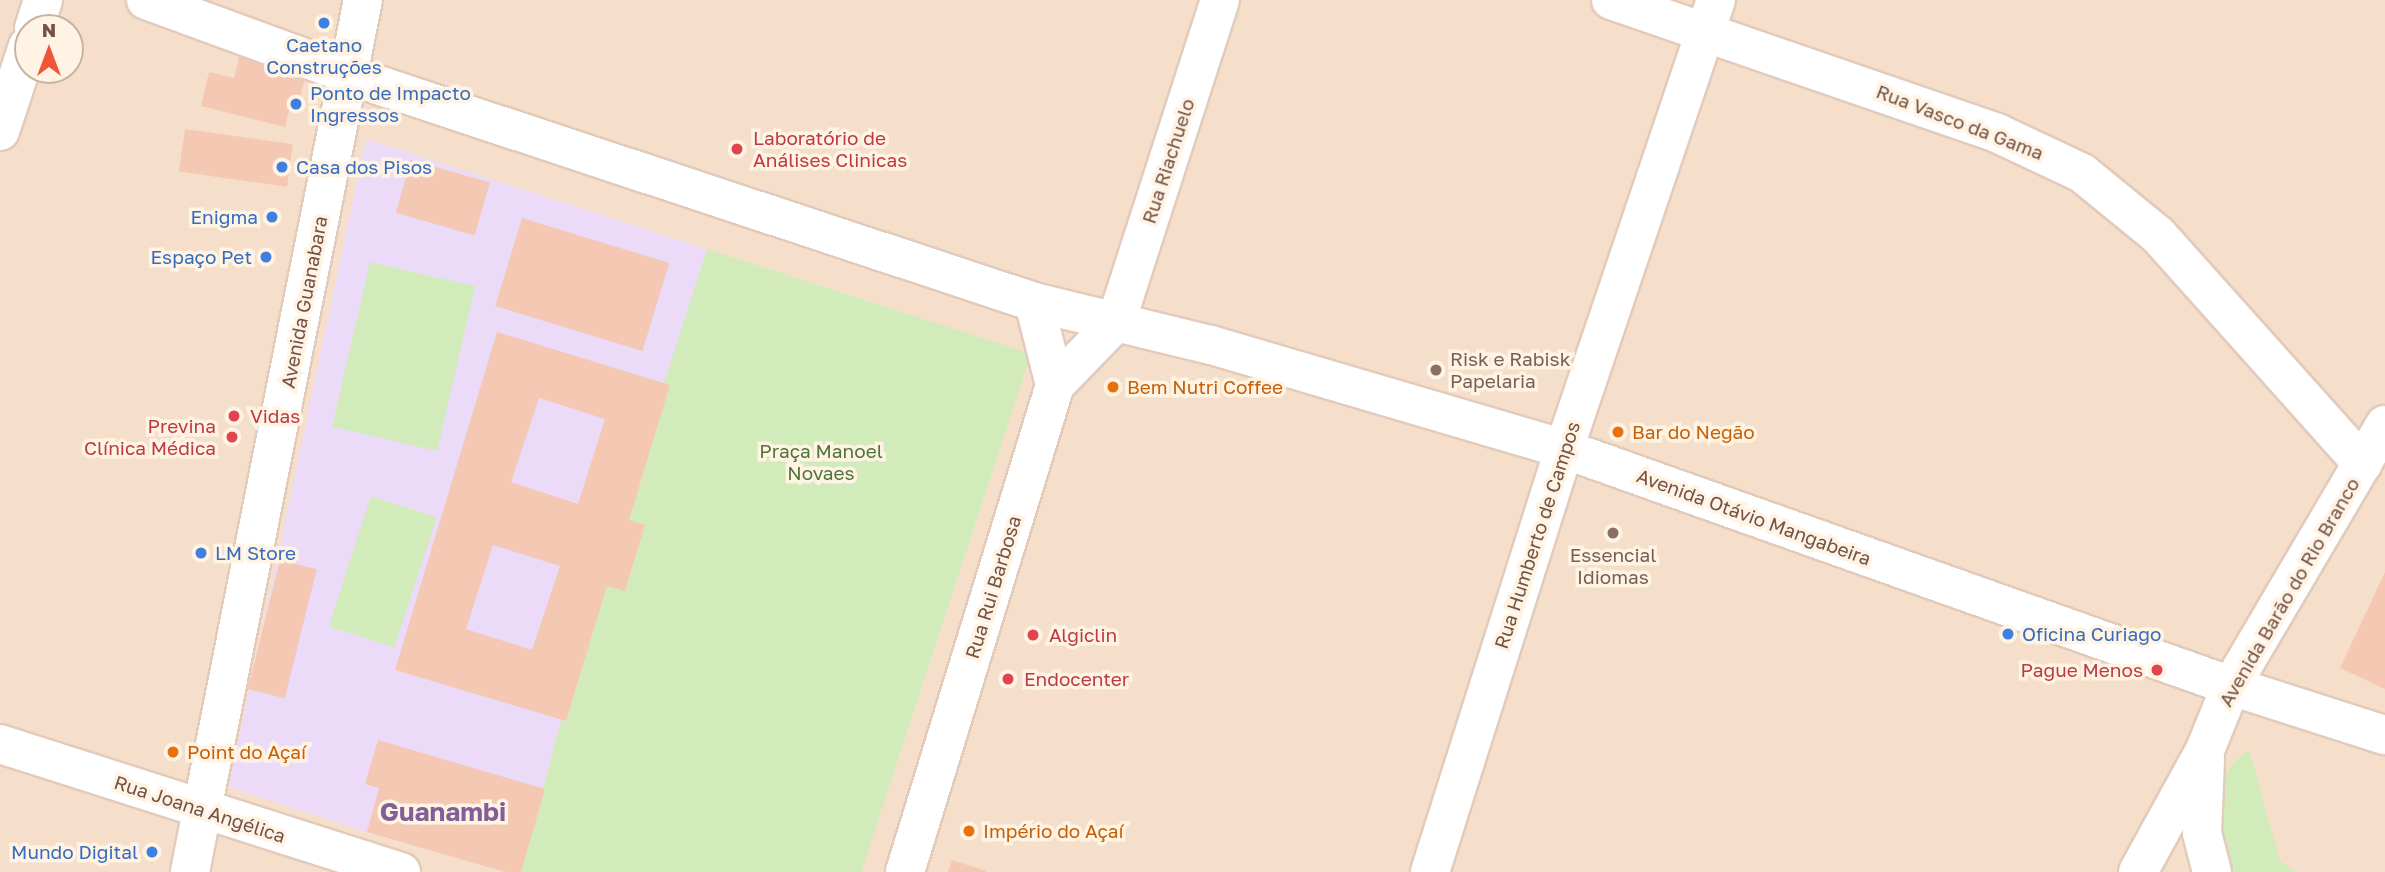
<!DOCTYPE html>
<meta charset="utf-8">
<style>
body{margin:0}
#map{position:relative;width:2385px;height:872px;overflow:hidden;background:#feeedd;font-family:"Golos Text",sans-serif}
div>[style]{position:absolute}
[style*='--x']{left:calc(var(--x)*1px);top:calc(var(--y)*1px);width:calc(var(--w)*1px);rotate:calc(var(--a)*1deg)}
.residential>*{inset:0;background:#f5dfcb}
.education>*{inset:0;background:#ecdaf9}
.green>*{inset:0;background:#d2ebbb;transform-origin:0 0}
.building>*{inset:0;background:#f4c8b3;transform-origin:0 0}
.roads{filter:drop-shadow(2px 0 #e3cbbc) drop-shadow(-2px 0 #e3cbbc) drop-shadow(0 2px #e3cbbc) drop-shadow(0 -2px #e3cbbc)}
.minor>*{height:38px;margin:-19px;padding:0 19px;transform-origin:19px;border-radius:19px;background:#fff}
.secondary>*{height:38px;margin:-19px;padding:0 19px;transform-origin:19px;border-radius:19px;background:#fff}
.dots>*{width:19px;height:19px;translate:-50% -50%;box-sizing:border-box;border:4px solid #fff3e4;border-radius:50%}
span{translate:-50% -50%;white-space:nowrap;text-align:center;line-height:1.15;-webkit-text-stroke:7px #fff3e4;paint-order:stroke}
.shop-label{font-size:19px;color:#366cbe}
.left{translate:0 -50%;text-align:left}
.right{translate:-100% -50%;text-align:right}
.street-label{font-size:19px;color:#745245}
.health-label{font-size:19px;color:#be3a42}
.education-label{font-size:19px;color:#785e54}
.food-label{font-size:19px;color:#c56008}
.park-label{font-size:19px;color:#50753a}
.district-label{font-size:26px;color:#815f98;font-weight:700}
.north{position:absolute;left:14px;top:14px;width:70px;height:70px;box-sizing:border-box;background:#fff3e4;border:2px solid #c7b3a4;border-radius:50%;rotate:0deg;font-size:19px;font-weight:700;line-height:28px;text-align:center;color:#745245}
.north::after{content:'';display:block;margin:auto;width:24px;height:32px;background:#f05439;clip-path:polygon(50% 0,100% 100%,50% 72%,0 100%)}
</style>
<div id="map">
<div class="residential">
<i style="clip-path:polygon(evenodd,0 0,2385px 0,2385px 872px,0 872px,0 0,28px 28px,70px 28px,70px 70px,28px 70px,28px 28px)"></i>
</div>
<div class="education">
<i style="clip-path:polygon(366px 139px,707px 249px,665px 382px,670px 385px,629px 520px,645px 525px,625px 591px,566px 721px,561px 721px,521px 872px,505px 872px,367px 832px,229px 787px)"></i>
</div>
<div class="green">
<i style="clip-path:polygon(707px 249px,1031px 354px,861px 872px,521px 872px,561px 720px,566px 721px,607px 586px,625px 591px,645px 525px,629px 520px,670px 385px,664px 383px)"></i>
<i style="left:370px;top:262px;width:108px;height:169px;rotate:13deg"></i>
<i style="left:371px;top:496px;width:69px;height:137px;rotate:18deg"></i>
<i style="clip-path:polygon(2249px 749px,2280px 861px,2296px 872px,2219px 872px,2211px 797px,2233px 763px)"></i>
</div>
<div class="building">
<i style="clip-path:polygon(240px 54px,307px 70px,300px 97px,293px 95px,285px 127px,201px 106px,209px 72px,234px 78px)"></i>
<i style="left:185px;top:129px;width:109px;height:43px;rotate:8deg"></i>
<i style="left:411px;top:160px;width:82px;height:55px;rotate:16deg"></i>
<i style="left:522px;top:218px;width:154px;height:92px;rotate:17deg"></i>
<i style="clip-path:polygon(evenodd,497px 332px,670px 385px,629px 520px,645px 525px,625px 591px,607px 586px,566px 721px,395px 670px,497px 332px,539px 398px,605px 419px,578px 504px,511px 482px,539px 398px,497px 332px,493px 545px,560px 566px,532px 650px,466px 629px,493px 545px)"></i>
<i style="left:280px;top:560px;width:38px;height:133px;rotate:14deg"></i>
<i style="clip-path:polygon(2385px 572px,2385px 689px,2340px 668px)"></i>
<i style="clip-path:polygon(378px 740px,545px 789px,521px 872px,505px 872px,367px 832px,379px 788px,365px 784px)"></i>
<i style="clip-path:polygon(952px 860px,986px 871px,986px 872px,948px 872px)"></i>
</div>
<div class="roads">
<div class="minor">
<i style="--x:1611;--y:0;--w:408;--a:19"></i>
<i style="--x:1997;--y:133;--w:94;--a:25.2"></i>
<i style="--x:2082;--y:173;--w:98;--a:39.2"></i>
<i style="--x:2158;--y:235;--w:307;--a:48.2"></i>
<i style="--x:1116;--y:322;--w:338;--a:-72.1"></i>
<i style="--x:190;--y:872;--w:63;--a:-79"></i>
<i style="--x:1430;--y:872;--w:444;--a:-72.4"></i>
<i style="--x:1564;--y:449;--w:474;--a:-71.3"></i>
</div>
<div class="secondary">
<i style="--x:146;--y:0;--w:253;--a:20.1"></i>
<i style="--x:384;--y:87;--w:685;--a:18.3"></i>
<i style="--x:1034;--y:302;--w:182;--a:13.7"></i>
<i style="--x:1211;--y:345;--w:368;--a:16.4"></i>
<i style="--x:1564;--y:449;--w:708;--a:19.56"></i>
<i style="--x:2231;--y:686;--w:162;--a:17.7"></i>
<i style="--x:34;--y:28;--w:29;--a:-72"></i>
<i style="--x:0;--y:131;--w:89;--a:-71.8"></i>
<i style="--x:1034;--y:302;--w:86;--a:75.8"></i>
<i style="--x:0;--y:744;--w:421;--a:17.7"></i>
<i style="--x:2205;--y:759;--w:74;--a:92.3"></i>
<i style="--x:2202;--y:833;--w:40;--a:75.6"></i>
<i style="--x:202;--y:810;--w:826;--a:-78.76"></i>
<i style="--x:905;--y:872;--w:510;--a:-72.88"></i>
<i style="--x:1055;--y:385;--w:88;--a:-45.9"></i>
<i style="--x:2138;--y:872;--w:139;--a:-61.2"></i>
<i style="--x:2205;--y:750;--w:69;--a:-67.9"></i>
<i style="--x:2231;--y:686;--w:303;--a:-59.5"></i>
</div>
</div>
<div class="dots">
<i style="left:324px;top:23px;background:#3f7fe0"></i>
<i style="left:296px;top:104px;background:#3f7fe0"></i>
<i style="left:737px;top:149px;background:#e0444e"></i>
<i style="left:282px;top:167px;background:#3f7fe0"></i>
<i style="left:272px;top:217px;background:#3f7fe0"></i>
<i style="left:266px;top:257px;background:#3f7fe0"></i>
<i style="left:1436px;top:370px;background:#8d6e63"></i>
<i style="left:1113px;top:387px;background:#e8710a"></i>
<i style="left:234px;top:416px;background:#e0444e"></i>
<i style="left:1618px;top:432px;background:#e8710a"></i>
<i style="left:232px;top:437px;background:#e0444e"></i>
<i style="left:1613px;top:533px;background:#8d6e63"></i>
<i style="left:201px;top:553px;background:#3f7fe0"></i>
<i style="left:2008px;top:634px;background:#3f7fe0"></i>
<i style="left:1033px;top:635px;background:#e0444e"></i>
<i style="left:2157px;top:670px;background:#e0444e"></i>
<i style="left:1008px;top:679px;background:#e0444e"></i>
<i style="left:173px;top:752px;background:#e8710a"></i>
<i style="left:969px;top:831px;background:#e8710a"></i>
<i style="left:152px;top:852px;background:#3f7fe0"></i>
</div>
<div class="shop-label">
<span style="left:324px;top:56px">Caetano<br>Construções</span>
<span class="left" style="left:310px;top:104px">Ponto de Impacto<br>Ingressos</span>
<span class="left" style="left:296px;top:167px">Casa dos Pisos</span>
<span class="right" style="left:258px;top:217px">Enigma</span>
<span class="right" style="left:252px;top:257px">Espaço Pet</span>
<span class="left" style="left:215px;top:553px">LM Store</span>
<span class="left" style="left:2022px;top:634px">Oficina Curiago</span>
<span class="right" style="left:138px;top:852px">Mundo Digital</span>
</div>
<div class="street-label">
<span style="left:1960px;top:122px;rotate:21deg">Rua Vasco da Gama</span>
<span style="left:1168px;top:161px;rotate:-72deg">Rua Riachuelo</span>
<span style="left:304px;top:302px;rotate:-79deg">Avenida Guanabara</span>
<span style="left:1754px;top:517px;rotate:20deg">Avenida Otávio Mangabeira</span>
<span style="left:1537px;top:535px;rotate:-72deg">Rua Humberto de Campos</span>
<span style="left:993px;top:587px;rotate:-73deg">Rua Rui Barbosa</span>
<span style="left:2289px;top:592px;rotate:-60deg">Avenida Barão do Rio Branco</span>
<span style="left:200px;top:809px;rotate:18deg">Rua Joana Angélica</span>
</div>
<div class="health-label">
<span class="left" style="left:753px;top:149px">Laboratório de<br>Análises Clinicas</span>
<span class="left" style="left:250px;top:416px">Vidas</span>
<span class="right" style="left:216px;top:437px">Previna<br>Clínica Médica</span>
<span class="left" style="left:1049px;top:635px">Algiclin</span>
<span class="right" style="left:2143px;top:670px">Pague Menos</span>
<span class="left" style="left:1024px;top:679px">Endocenter</span>
</div>
<div class="education-label">
<span class="left" style="left:1450px;top:370px">Risk e Rabisk<br>Papelaria</span>
<span style="left:1613px;top:566px">Essencial<br>Idiomas</span>
</div>
<div class="food-label">
<span class="left" style="left:1127px;top:387px">Bem Nutri Coffee</span>
<span class="left" style="left:1632px;top:432px">Bar do Negão</span>
<span class="left" style="left:187px;top:752px">Point do Açaí</span>
<span class="left" style="left:983px;top:831px">Império do Açaí</span>
</div>
<div class="park-label">
<span style="left:821px;top:462px">Praça Manoel<br>Novaes</span>
</div>
<div class="district-label">
<span style="left:443px;top:812px">Guanambi</span>
</div>
<div class="north">N</div>
</div>
